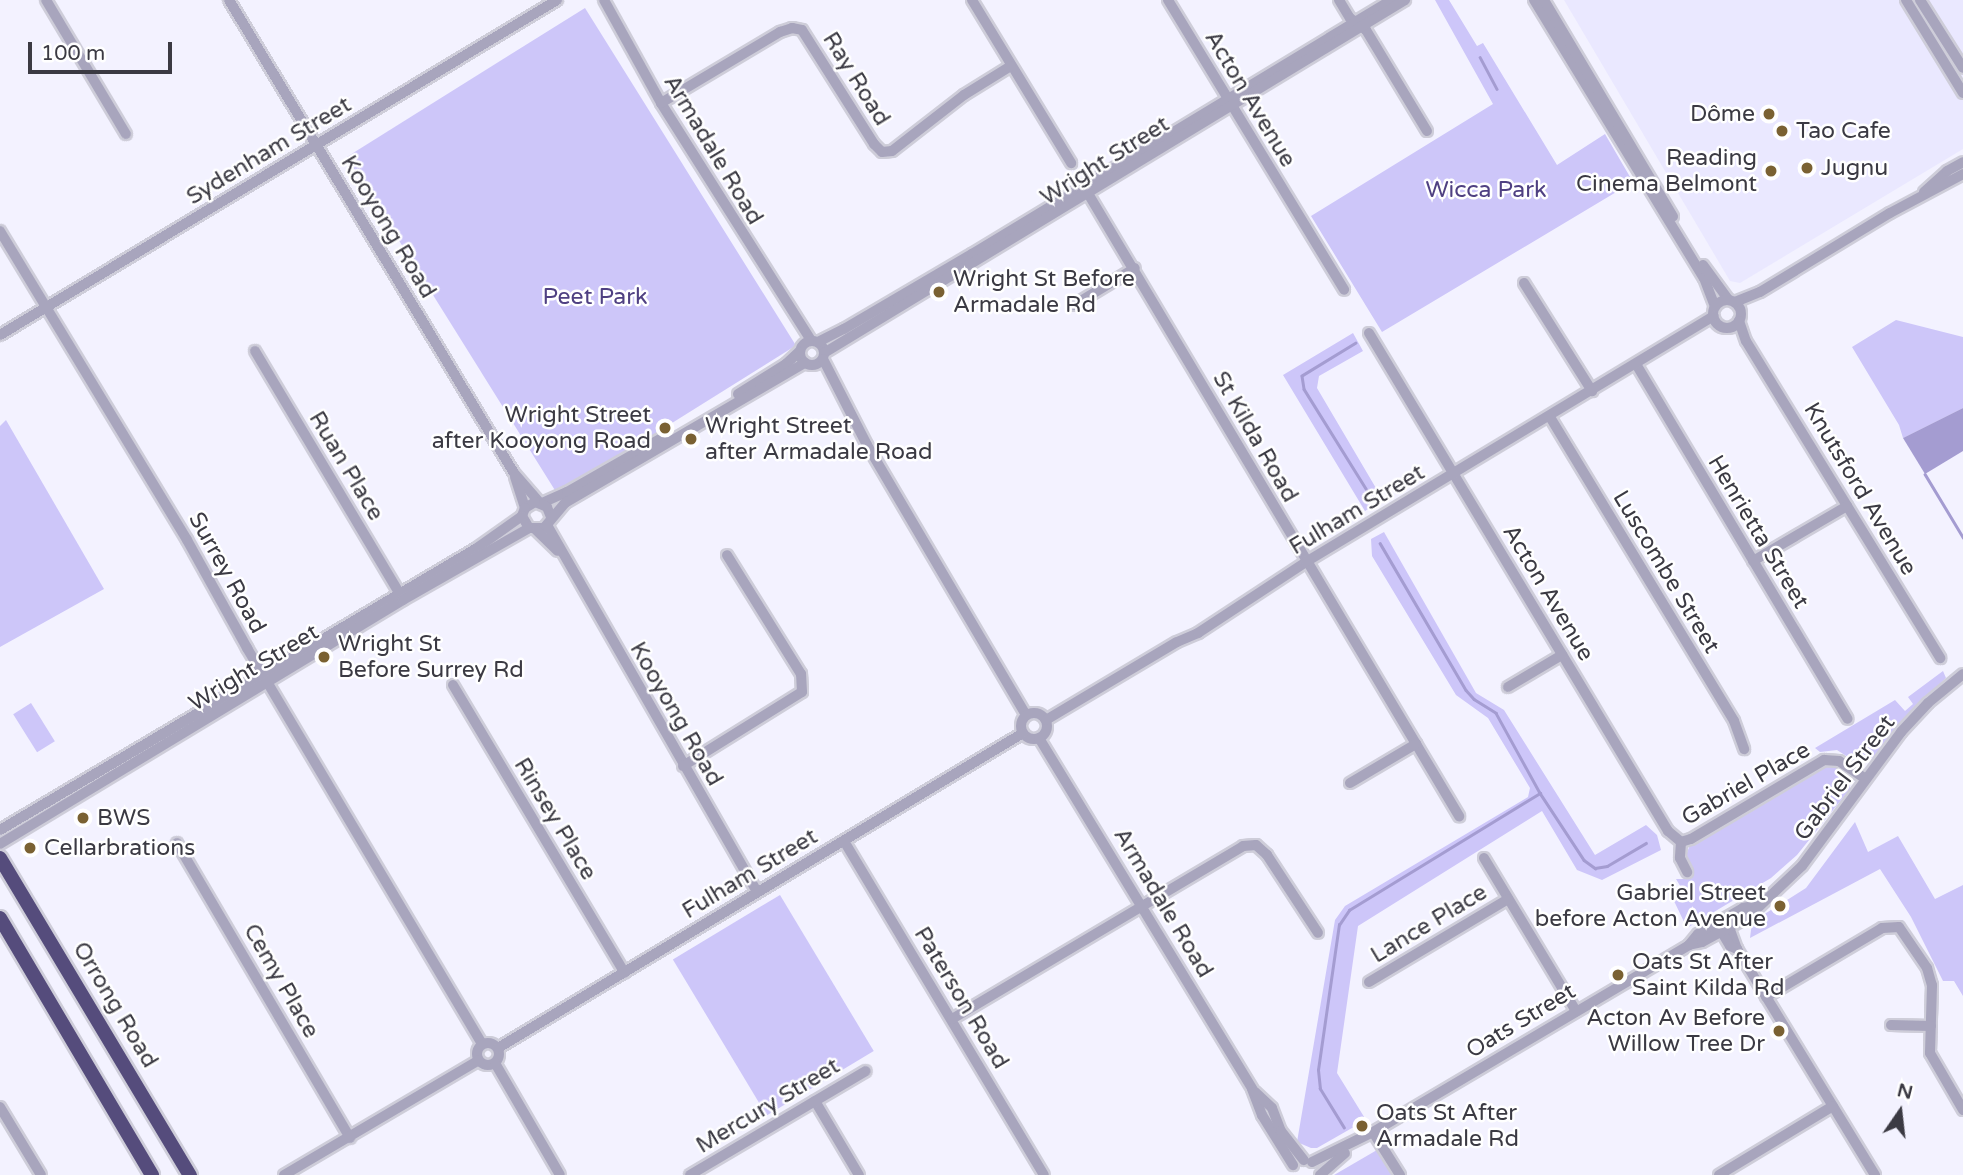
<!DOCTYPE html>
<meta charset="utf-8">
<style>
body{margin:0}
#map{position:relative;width:1963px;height:1175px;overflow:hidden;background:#f3f2ff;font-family:"Varela Round",sans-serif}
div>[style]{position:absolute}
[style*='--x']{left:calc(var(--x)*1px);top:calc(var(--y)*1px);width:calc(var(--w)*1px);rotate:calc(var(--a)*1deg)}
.built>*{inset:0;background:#eae8ff}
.green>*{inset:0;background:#cdc6f9;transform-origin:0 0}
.water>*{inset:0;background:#a49cd1}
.stream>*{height:2.5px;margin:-1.25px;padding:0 1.25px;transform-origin:1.25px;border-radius:1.25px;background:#a49cd1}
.roads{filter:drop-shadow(2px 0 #cecdd9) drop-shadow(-2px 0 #cecdd9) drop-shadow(0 2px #cecdd9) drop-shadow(0 -2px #cecdd9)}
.minor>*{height:10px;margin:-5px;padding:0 5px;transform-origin:5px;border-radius:5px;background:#a8a5bd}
.minor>.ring{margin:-5px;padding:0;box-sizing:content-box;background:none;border:10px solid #a8a5bd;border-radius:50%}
.highway>*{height:14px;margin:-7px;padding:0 7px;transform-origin:7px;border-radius:7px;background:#554c7c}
.dots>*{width:19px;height:19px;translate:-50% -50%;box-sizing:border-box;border:4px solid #fff;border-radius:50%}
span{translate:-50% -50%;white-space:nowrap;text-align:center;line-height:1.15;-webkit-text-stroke:5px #fff;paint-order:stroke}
.street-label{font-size:23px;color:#3b3a43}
.poi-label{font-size:23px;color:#3b3a43}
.right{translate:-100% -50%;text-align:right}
.left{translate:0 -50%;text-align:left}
.park-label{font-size:23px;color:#4f4082}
.north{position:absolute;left:1865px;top:1077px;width:70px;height:70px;-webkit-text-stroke:5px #fff;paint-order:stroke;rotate:14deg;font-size:19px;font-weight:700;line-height:28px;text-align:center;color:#3b3a43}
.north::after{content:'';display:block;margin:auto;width:24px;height:32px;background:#3b3a43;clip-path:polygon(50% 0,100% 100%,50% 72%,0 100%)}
.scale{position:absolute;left:28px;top:42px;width:144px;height:32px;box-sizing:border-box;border:4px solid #3b3a43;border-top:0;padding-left:9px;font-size:21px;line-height:24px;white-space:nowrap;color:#3b3a43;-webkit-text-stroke:5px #fff;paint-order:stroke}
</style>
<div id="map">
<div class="built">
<i style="clip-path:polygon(1564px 0,1963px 0,1963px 149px,1740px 283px,1730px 281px)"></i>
</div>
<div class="green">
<i style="clip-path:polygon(1435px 0,1449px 0,1477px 46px,1483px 43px,1557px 165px,1605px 134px,1633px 182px,1382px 332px,1311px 216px,1493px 104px)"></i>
<i style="left:585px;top:8px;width:398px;height:281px;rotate:58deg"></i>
<i style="clip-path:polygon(1896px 320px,1963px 337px,1963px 408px,1903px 438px,1899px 425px,1852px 347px)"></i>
<i style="clip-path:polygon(1353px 333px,1363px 351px,1319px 376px,1317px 388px,1383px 500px,1365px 511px,1283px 375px)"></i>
<i style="clip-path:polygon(6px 420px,104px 589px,0 647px,0 426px)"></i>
<i style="clip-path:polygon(1384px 532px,1476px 693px,1504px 710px,1595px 855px,1646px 825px,1657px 835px,1661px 850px,1602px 880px,1577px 870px,1542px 811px,1358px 926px,1337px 1073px,1366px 1120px,1317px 1148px,1311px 1148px,1297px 1142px,1335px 920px,1345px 906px,1528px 797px,1530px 788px,1488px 718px,1456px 695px,1372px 556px,1371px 539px)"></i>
<i style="clip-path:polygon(1943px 671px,1946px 678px,1907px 715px,1875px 757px,1854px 761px,1837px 750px,1820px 752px,1815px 748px,1895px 700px,1905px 711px,1913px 704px,1908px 697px)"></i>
<i style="left:31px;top:703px;width:45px;height:21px;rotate:58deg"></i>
<i style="clip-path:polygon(1829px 765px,1849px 774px,1850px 789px,1797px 855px,1771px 878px,1687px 928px,1674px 901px,1685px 894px,1676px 879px,1686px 879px,1693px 873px,1686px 856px,1689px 847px,1820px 766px)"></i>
<i style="clip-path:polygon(1855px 822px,1868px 852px,1898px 836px,1935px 899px,1963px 885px,1963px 996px,1954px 981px,1943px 981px,1911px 917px,1880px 869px,1750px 938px,1752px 922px,1806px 888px)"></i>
<i style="left:780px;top:895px;width:182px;height:125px;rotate:59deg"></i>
<i style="clip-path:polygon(1377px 1150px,1392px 1175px,1334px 1175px)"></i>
</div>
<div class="water">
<i style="clip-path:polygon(1963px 408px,1963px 451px,1925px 474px,1903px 438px)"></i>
</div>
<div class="stream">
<i style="--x:1480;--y:57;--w:36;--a:62"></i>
<i style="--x:1356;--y:343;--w:63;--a:148.6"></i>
<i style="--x:1302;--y:376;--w:13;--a:81"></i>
<i style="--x:1304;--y:389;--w:131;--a:58.1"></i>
<i style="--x:1925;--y:474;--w:74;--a:58.9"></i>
<i style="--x:1380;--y:543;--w:170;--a:59.7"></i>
<i style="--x:1466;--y:690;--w:12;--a:48"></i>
<i style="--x:1474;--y:699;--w:26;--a:32"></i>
<i style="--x:1496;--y:713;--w:91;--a:61.2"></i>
<i style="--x:1540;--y:793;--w:80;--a:56.7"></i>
<i style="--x:1584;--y:860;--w:14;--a:36"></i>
<i style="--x:1595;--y:868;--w:12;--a:-9"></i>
<i style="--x:1607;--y:866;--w:45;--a:-30.5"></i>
<i style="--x:1344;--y:1128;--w:46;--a:-121.6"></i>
<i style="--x:1320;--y:1089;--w:19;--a:-96"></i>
<i style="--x:1318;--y:1070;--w:147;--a:-81.8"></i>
<i style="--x:1339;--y:925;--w:18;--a:-56"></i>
<i style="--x:1349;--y:910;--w:224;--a:-31.5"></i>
</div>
<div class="roads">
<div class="minor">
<i style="--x:46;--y:0;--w:156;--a:59.2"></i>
<i style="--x:229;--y:0;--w:552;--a:58.93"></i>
<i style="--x:514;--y:473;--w:38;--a:49"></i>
<i style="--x:604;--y:0;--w:118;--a:61"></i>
<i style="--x:661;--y:103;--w:280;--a:57.7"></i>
<i style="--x:972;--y:0;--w:191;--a:58.7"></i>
<i style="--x:1168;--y:0;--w:339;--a:58.7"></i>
<i style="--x:1339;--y:0;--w:21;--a:59"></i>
<i style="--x:1350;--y:18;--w:20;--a:37"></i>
<i style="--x:1366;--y:30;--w:118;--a:58.9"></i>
<i style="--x:1534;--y:0;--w:326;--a:58.6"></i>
<i style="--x:1704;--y:278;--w:30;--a:69"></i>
<i style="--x:1544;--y:0;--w:252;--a:59.2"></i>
<i style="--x:1906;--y:0;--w:109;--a:58.5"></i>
<i style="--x:1920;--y:0;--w:80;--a:57.7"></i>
<i style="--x:661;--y:103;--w:139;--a:-30.8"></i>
<i style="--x:780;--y:32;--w:13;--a:-18"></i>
<i style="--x:792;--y:28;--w:10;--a:11"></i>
<i style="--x:802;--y:30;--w:135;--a:57.7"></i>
<i style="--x:874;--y:144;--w:11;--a:45"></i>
<i style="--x:882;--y:152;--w:10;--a:-6"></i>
<i style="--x:892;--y:151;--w:91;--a:-37.9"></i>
<i style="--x:964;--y:95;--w:55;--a:-31.7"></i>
<i style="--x:1083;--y:185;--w:735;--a:59.21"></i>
<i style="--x:1924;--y:192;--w:31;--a:-42"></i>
<i style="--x:1947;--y:171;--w:18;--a:-29"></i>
<i style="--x:0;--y:231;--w:361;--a:58.8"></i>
<i style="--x:187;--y:540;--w:124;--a:60.9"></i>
<i style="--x:247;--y:648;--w:460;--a:59.3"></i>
<i style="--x:1703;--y:265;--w:42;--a:53.7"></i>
<i style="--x:1524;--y:283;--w:128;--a:57.8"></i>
<i class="ring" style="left:1713px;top:300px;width:18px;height:18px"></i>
<i style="--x:1735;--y:302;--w:27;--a:-22"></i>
<i style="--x:1760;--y:292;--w:152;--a:-31.3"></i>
<i style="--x:1890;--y:213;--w:83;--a:-28.1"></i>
<i style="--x:1074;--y:305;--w:71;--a:-31.2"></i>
<i style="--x:1739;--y:321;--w:21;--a:71"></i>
<i style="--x:1746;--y:341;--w:372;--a:58.5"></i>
<i style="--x:1369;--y:333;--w:581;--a:59.02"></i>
<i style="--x:1668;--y:831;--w:17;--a:40"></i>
<i style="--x:1681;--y:842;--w:16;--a:94"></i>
<i style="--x:1680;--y:858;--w:16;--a:63"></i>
<i style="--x:0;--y:335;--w:650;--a:-31.02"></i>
<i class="ring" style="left:800px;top:341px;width:14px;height:14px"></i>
<i style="--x:818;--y:342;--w:29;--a:-27"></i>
<i style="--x:844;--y:329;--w:148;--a:-30.4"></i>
<i style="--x:972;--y:254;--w:490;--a:-31.2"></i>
<i style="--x:255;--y:351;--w:285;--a:59.2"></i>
<i style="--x:824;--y:353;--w:680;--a:-31.28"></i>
<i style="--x:823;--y:359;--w:97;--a:62.9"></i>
<i style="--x:867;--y:445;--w:313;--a:59.5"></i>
<i style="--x:1636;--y:364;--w:413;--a:59.2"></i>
<i style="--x:738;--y:394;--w:57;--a:-32"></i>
<i style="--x:786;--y:364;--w:18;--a:-43"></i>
<i style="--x:1550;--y:417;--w:355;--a:58.8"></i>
<i style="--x:1734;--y:721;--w:30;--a:70"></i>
<i style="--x:515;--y:477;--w:33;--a:72"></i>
<i style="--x:542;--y:503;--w:27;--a:-24"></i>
<i style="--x:567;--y:492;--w:115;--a:-29.7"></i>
<i style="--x:551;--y:517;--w:11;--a:-112"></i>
<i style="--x:547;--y:507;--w:13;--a:-157"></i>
<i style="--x:535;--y:502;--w:12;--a:149"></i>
<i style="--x:525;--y:508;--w:9;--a:111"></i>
<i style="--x:522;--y:516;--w:14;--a:60"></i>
<i style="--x:529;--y:528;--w:15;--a:0"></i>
<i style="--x:544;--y:528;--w:33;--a:-50"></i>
<i style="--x:565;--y:503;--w:278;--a:-30.3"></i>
<i style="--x:547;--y:525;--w:422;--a:60.2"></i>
<i style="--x:536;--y:530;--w:30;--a:44"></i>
<i style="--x:1753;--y:561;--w:109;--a:-30.3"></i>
<i style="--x:453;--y:685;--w:335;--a:59.2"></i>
<i style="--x:1508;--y:687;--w:63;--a:-30.7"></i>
<i class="ring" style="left:1021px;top:713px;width:16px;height:16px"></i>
<i style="--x:1046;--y:720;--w:152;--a:-30.8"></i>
<i style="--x:1177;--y:642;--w:23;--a:-23"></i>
<i style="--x:1198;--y:633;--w:129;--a:-33.3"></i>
<i style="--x:1306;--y:562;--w:476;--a:-31.1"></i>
<i style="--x:1039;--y:738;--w:411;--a:58.7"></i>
<i style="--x:1252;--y:1089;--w:28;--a:69"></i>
<i style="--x:1262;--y:1115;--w:59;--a:58.2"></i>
<i style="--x:683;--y:766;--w:140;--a:-31.9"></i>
<i style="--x:802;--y:692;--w:18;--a:-93"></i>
<i style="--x:801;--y:674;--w:140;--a:-121.9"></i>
<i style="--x:1350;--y:783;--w:77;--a:-30.6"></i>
<i style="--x:0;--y:830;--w:554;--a:-30.59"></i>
<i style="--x:477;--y:548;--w:55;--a:-35.4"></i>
<i style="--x:844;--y:841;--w:389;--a:59.1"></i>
<i style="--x:1681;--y:842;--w:10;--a:-17"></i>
<i style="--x:1691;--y:839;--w:155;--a:-30.7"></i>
<i style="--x:1824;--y:760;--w:15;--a:4"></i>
<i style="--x:1839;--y:761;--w:32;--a:34"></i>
<i style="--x:177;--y:843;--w:342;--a:59.6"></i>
<i style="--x:0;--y:844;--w:471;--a:-31.2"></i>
<i style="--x:403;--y:600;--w:145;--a:-29.7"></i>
<i style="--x:1484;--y:858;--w:179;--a:59"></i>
<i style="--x:1726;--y:919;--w:32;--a:70"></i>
<i style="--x:1737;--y:949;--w:265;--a:58.6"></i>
<i style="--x:1718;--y:926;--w:23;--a:59"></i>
<i style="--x:1730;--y:946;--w:8;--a:23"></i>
<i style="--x:1689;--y:945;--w:14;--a:-51"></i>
<i style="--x:1698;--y:934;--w:52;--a:-30"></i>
<i style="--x:1743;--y:908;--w:15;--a:-11"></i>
<i style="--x:1369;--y:982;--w:162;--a:-30.8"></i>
<i style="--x:1766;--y:997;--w:135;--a:-30.7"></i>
<i style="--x:1882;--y:928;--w:17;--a:-3"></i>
<i style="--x:1899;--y:927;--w:50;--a:55.7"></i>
<i style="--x:1927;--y:968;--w:18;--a:74"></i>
<i style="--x:1932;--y:985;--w:68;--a:91.7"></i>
<i style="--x:1930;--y:1053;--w:66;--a:59.9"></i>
<i style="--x:952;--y:1019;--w:339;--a:-30.7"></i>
<i style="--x:1243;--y:846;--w:13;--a:-4"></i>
<i style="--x:1256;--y:845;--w:15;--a:42"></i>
<i style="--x:1267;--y:855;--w:93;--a:56.8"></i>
<i style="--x:1891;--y:1025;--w:40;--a:1.4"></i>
<i class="ring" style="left:477px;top:1043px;width:12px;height:12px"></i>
<i style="--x:498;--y:1048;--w:612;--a:-30.96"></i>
<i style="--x:495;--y:1063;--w:129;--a:59.9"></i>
<i style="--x:1255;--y:1092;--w:23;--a:43"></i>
<i style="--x:1272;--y:1108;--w:25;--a:69"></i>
<i style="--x:1281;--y:1131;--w:37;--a:52"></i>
<i style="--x:815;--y:1101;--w:86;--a:59.3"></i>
<i style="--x:0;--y:1107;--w:79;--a:58.9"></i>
<i style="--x:1373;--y:1132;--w:51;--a:57.9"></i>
<i style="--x:1312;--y:1162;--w:68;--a:-26.2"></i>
<i style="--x:1373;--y:1132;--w:367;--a:-30.6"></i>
<i style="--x:1689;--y:945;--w:13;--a:-13"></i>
<i style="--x:1702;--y:942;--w:52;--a:-28.5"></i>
<i style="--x:1748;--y:917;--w:74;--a:-43.4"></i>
<i style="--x:1802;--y:866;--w:167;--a:-53.5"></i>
<i style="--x:1901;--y:732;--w:40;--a:-47"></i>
<i style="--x:1928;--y:703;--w:45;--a:-39.6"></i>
<i style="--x:284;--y:1175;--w:226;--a:-30.5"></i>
<i style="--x:690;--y:1175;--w:204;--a:-30.6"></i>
<i style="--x:1320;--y:1175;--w:33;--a:-41"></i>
<i style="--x:1719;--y:1175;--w:133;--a:-31.2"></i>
</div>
<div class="highway">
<i style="--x:0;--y:858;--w:370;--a:59.1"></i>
<i style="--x:0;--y:918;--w:299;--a:59.4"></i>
</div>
</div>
<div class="dots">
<i style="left:1769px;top:114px;background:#7a6132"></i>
<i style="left:1782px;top:131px;background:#7a6132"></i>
<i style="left:1807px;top:168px;background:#7a6132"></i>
<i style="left:1771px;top:171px;background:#7a6132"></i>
<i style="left:939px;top:292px;background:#7a6132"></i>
<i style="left:665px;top:428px;background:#7a6132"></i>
<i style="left:691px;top:439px;background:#7a6132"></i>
<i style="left:324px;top:657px;background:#7a6132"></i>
<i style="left:83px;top:818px;background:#7a6132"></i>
<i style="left:30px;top:848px;background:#7a6132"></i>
<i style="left:1780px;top:906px;background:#7a6132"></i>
<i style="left:1618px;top:975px;background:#7a6132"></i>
<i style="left:1779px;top:1031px;background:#7a6132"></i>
<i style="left:1362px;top:1126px;background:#7a6132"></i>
</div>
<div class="street-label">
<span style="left:856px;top:79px;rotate:58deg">Ray Road</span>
<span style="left:1250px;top:99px;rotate:59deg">Acton Avenue</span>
<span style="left:713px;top:150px;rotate:59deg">Armadale Road</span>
<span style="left:269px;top:151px;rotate:-31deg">Sydenham Street</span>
<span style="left:1105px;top:161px;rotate:-32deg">Wright Street</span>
<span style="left:388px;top:227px;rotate:59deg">Kooyong Road</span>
<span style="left:1255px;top:437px;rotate:60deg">St Kilda Road</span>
<span style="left:346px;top:466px;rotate:59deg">Ruan Place</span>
<span style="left:1860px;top:489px;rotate:59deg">Knutsford Avenue</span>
<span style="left:1357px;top:510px;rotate:-31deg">Fulham Street</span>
<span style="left:1758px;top:532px;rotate:59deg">Henrietta Street</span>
<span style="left:1666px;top:572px;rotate:59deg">Luscombe Street</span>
<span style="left:227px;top:573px;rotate:61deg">Surrey Road</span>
<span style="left:1548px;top:593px;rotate:59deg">Acton Avenue</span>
<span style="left:254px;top:668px;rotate:-31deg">Wright Street</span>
<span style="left:676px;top:714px;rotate:60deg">Kooyong Road</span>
<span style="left:1845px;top:778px;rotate:-53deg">Gabriel Street</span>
<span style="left:1746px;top:784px;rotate:-30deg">Gabriel Place</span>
<span style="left:555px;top:819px;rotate:59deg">Rinsey Place</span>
<span style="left:750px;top:874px;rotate:-31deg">Fulham Street</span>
<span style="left:1163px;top:903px;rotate:59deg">Armadale Road</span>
<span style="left:1429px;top:924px;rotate:-31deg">Lance Place</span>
<span style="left:281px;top:981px;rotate:60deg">Cemy Place</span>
<span style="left:961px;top:998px;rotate:59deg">Paterson Road</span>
<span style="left:115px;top:1005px;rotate:59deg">Orrong Road</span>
<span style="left:1521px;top:1021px;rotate:-31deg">Oats Street</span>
<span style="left:768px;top:1106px;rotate:-31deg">Mercury Street</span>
</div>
<div class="poi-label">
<span class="right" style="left:1755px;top:114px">Dôme</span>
<span class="left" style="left:1796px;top:131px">Tao Cafe</span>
<span class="right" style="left:1757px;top:171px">Reading<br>Cinema Belmont</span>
<span class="left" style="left:1821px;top:168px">Jugnu</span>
<span class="left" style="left:953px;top:292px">Wright St Before<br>Armadale Rd</span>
<span class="right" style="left:651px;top:428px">Wright Street<br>after Kooyong Road</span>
<span class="left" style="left:705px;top:439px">Wright Street<br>after Armadale Road</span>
<span class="left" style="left:338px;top:657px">Wright St<br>Before Surrey Rd</span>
<span class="left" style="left:97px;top:818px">BWS</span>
<span class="left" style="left:44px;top:848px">Cellarbrations</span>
<span class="right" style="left:1766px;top:906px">Gabriel Street<br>before Acton Avenue</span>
<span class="left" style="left:1632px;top:975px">Oats St After<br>Saint Kilda Rd</span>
<span class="right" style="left:1765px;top:1031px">Acton Av Before<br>Willow Tree Dr</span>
<span class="left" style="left:1376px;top:1126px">Oats St After<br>Armadale Rd</span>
</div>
<div class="park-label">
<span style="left:1486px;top:190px">Wicca Park</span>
<span style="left:595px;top:297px">Peet Park</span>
</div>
<div class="north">N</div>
<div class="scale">100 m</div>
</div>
